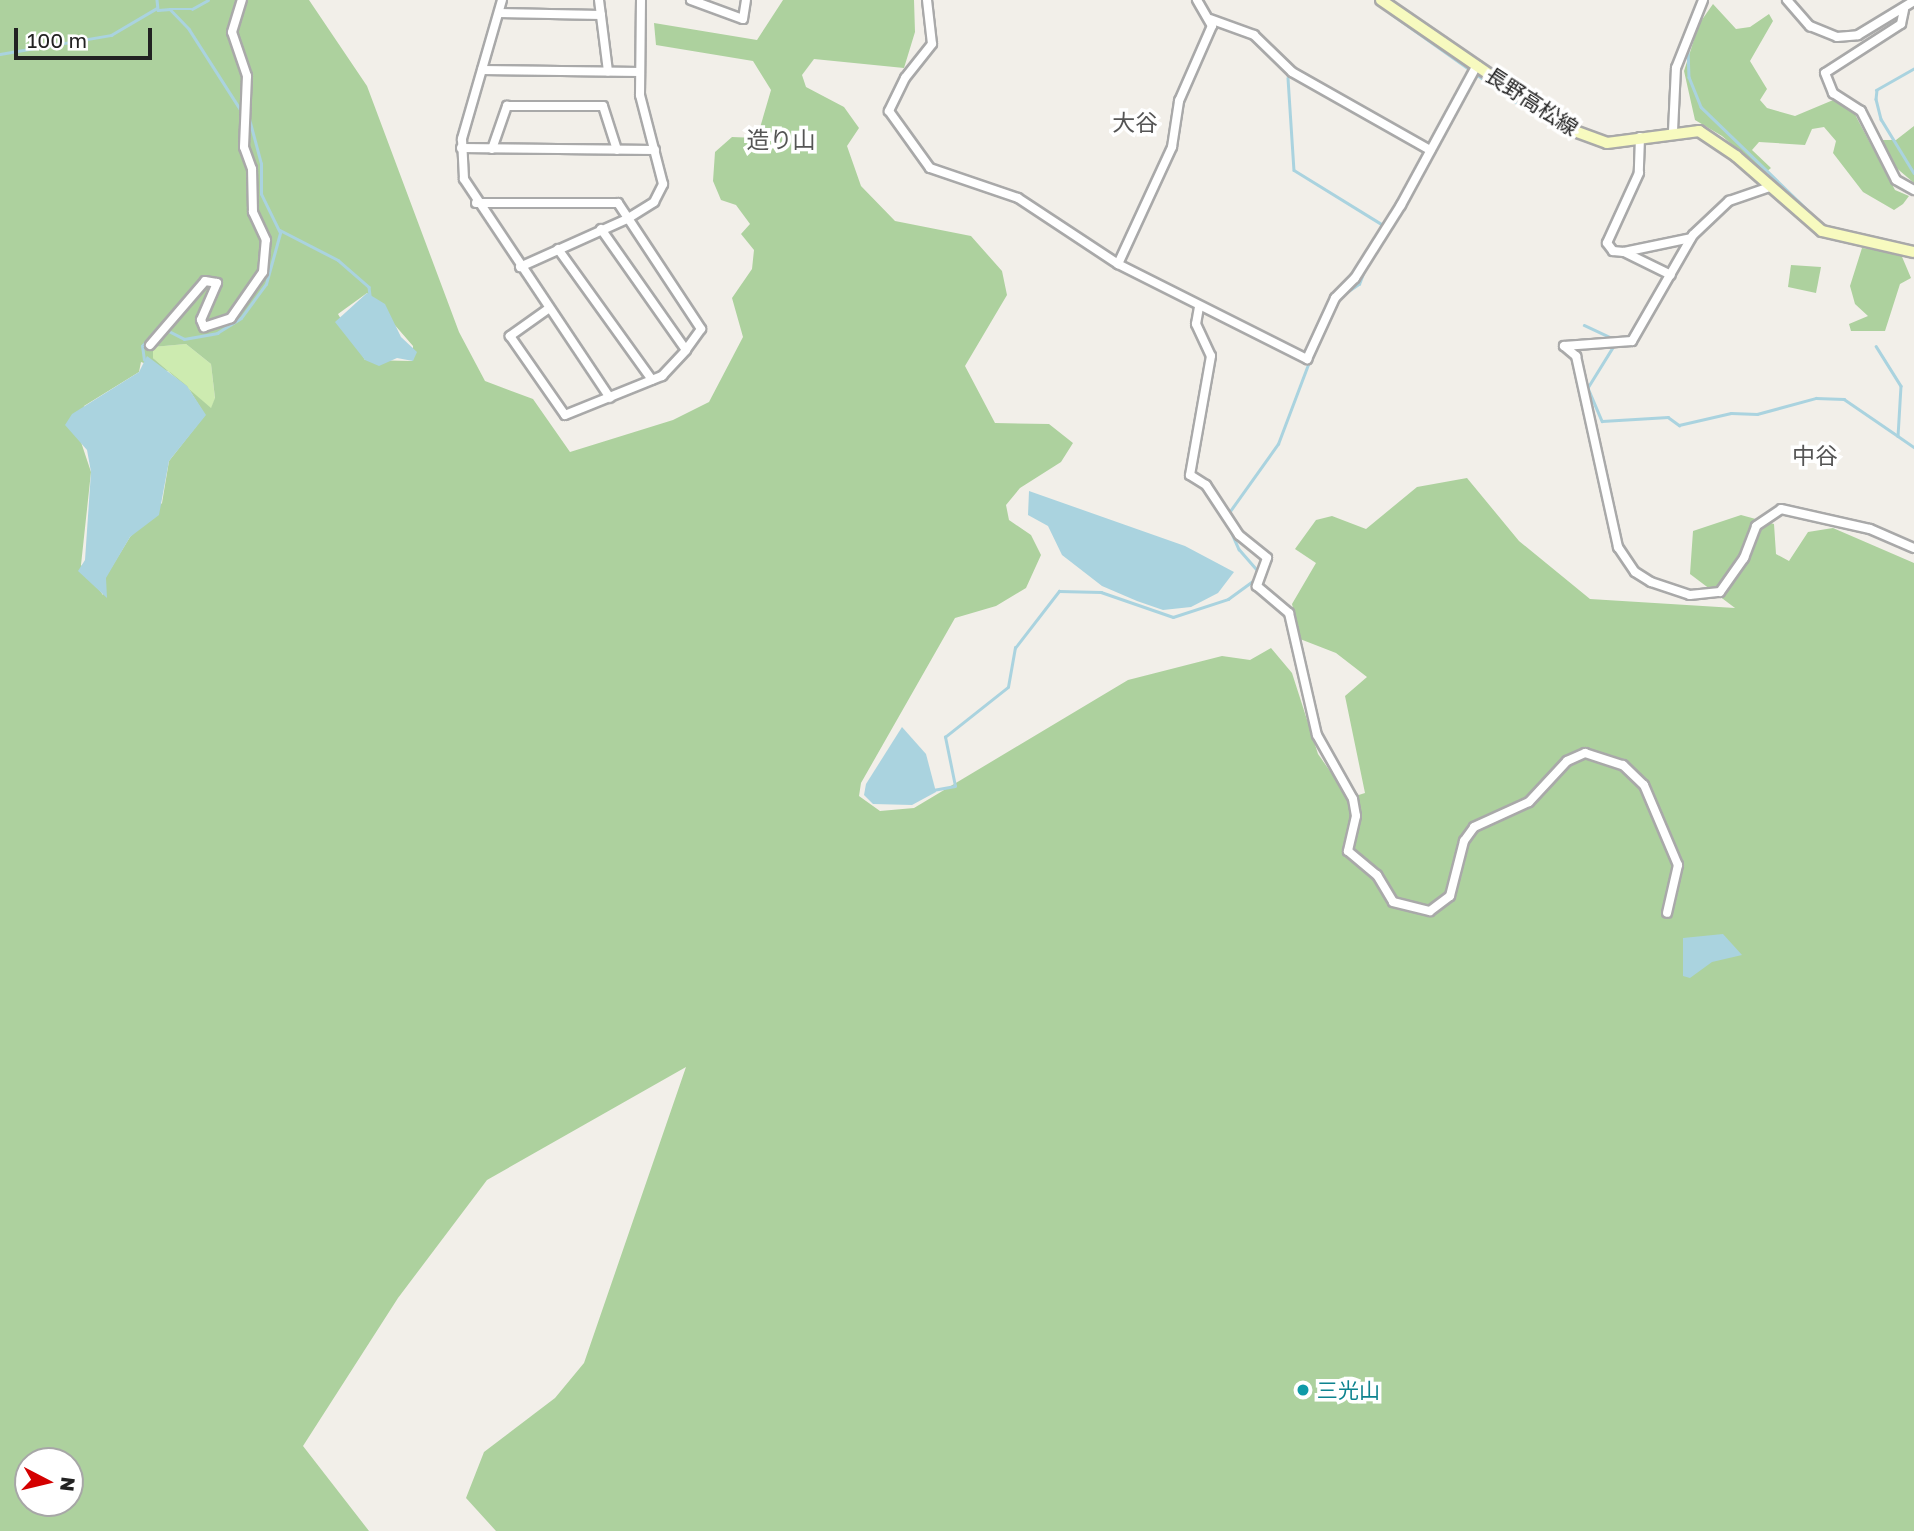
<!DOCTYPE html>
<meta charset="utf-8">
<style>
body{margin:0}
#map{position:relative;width:1914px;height:1531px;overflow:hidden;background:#f2efe9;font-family:"Golos Text","Noto Sans JP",sans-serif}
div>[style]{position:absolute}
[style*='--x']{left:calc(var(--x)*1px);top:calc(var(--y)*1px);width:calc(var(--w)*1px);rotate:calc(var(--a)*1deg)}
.grass>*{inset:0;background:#cdebb0}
.forest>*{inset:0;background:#add19e}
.water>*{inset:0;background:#aad3df}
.stream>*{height:2.5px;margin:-1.25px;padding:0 1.25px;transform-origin:1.25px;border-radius:1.25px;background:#aad3df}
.roads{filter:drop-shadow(2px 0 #a9a9a9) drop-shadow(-2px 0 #a9a9a9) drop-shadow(0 2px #a9a9a9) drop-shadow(0 -2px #a9a9a9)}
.minor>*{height:8px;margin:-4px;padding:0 4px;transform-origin:4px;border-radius:4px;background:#fff}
.secondary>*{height:10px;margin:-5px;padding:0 5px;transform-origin:5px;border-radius:5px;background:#f7fabf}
.dots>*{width:19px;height:19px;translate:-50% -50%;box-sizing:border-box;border:4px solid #fff;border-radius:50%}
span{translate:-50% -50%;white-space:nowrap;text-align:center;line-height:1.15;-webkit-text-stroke:7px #fff;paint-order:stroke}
.street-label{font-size:21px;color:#222}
.culture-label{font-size:21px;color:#0d838f}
.left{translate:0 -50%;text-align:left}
.neighbourhood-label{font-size:23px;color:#555}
.north{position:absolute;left:14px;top:1447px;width:70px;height:70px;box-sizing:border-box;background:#fff;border:2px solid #a7a7a7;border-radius:50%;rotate:97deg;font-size:19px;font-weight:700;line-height:28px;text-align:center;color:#222}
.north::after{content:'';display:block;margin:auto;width:24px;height:32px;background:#d40000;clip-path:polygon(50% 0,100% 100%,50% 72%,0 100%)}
.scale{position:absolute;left:14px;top:28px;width:138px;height:32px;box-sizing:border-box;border:4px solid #222;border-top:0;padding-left:9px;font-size:21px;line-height:24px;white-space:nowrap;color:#222;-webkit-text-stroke:5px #fff;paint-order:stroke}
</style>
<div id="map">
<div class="grass">
<i style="clip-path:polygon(186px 344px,211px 364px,215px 399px,211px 409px,153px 358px,153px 347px)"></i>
</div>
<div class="forest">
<i style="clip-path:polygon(evenodd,0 0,309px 0,367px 86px,459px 332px,485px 381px,533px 399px,570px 452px,673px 420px,709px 402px,743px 337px,732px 298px,752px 269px,754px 250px,741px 234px,750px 224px,736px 205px,721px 200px,713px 181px,715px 152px,732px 137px,757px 138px,771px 90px,753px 61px,656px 45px,654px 23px,757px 40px,783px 0,914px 0,915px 32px,904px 68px,814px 59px,802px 75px,806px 87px,844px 107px,859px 128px,847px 146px,861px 186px,895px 221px,971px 236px,1002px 271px,1007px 295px,965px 366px,995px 423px,1049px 424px,1073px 443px,1061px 462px,1020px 488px,1006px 505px,1009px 520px,1031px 535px,1041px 555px,1026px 588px,996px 606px,955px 618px,861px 783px,859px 796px,880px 811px,914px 808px,1128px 680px,1222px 656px,1250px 660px,1271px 648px,1292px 673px,1318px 754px,1349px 798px,1365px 793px,1345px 696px,1367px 677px,1336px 653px,1300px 639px,1292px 604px,1316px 563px,1295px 549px,1316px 520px,1332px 516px,1366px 529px,1417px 487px,1467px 478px,1519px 541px,1590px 599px,1735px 608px,1690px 574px,1693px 531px,1741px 515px,1774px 524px,1776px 554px,1789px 561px,1808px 532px,1833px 528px,1914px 563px,1914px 1531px,496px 1531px,466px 1498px,484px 1452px,555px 1398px,584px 1363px,686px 1067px,487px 1180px,398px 1298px,303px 1446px,369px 1531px,0 1531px,0 0,367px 293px,413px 346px,412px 361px,365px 360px,338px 314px,367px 293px,0 0,186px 344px,211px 364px,215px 398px,211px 408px,153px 358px,153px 347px,186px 344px,0 0,141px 362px,170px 372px,187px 386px,205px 415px,169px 461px,162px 503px,130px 537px,105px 578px,103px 595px,81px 565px,91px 472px,81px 442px,84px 406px,139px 372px,141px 362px,0 0,28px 1461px,70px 1461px,70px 1503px,28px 1503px,28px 1461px)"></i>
<i style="clip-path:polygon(1713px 4px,1736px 29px,1750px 27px,1769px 14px,1773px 21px,1750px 61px,1767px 89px,1760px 100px,1767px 108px,1795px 116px,1838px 98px,1850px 105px,1895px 190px,1909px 196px,1903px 204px,1894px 210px,1863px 192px,1833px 153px,1836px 141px,1824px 127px,1812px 129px,1805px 145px,1759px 142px,1752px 150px,1771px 168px,1765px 173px,1722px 136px,1695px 120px,1684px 71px,1699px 24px)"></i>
<i style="clip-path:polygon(1914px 126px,1914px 183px,1893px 165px,1882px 140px,1896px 140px)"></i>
<i style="clip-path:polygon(1862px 248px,1900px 252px,1911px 278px,1900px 284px,1885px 331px,1851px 331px,1849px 324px,1868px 316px,1855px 304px,1850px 286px)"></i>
<i style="clip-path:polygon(1791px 265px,1821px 267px,1816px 293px,1788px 287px)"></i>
</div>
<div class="water">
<i style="clip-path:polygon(367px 293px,385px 304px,401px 337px,417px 352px,413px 361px,397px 358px,379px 366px,365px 360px,335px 322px)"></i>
<i style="clip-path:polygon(147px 356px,187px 386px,206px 415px,169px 461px,159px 515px,130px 537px,106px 578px,107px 598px,78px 571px,85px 560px,91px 472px,87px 450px,65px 425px,72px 414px,139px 372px)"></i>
<i style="clip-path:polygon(1029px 491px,1185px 546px,1234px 572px,1218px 593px,1191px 607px,1163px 610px,1137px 601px,1102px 586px,1062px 555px,1048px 526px,1028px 515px)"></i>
<i style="clip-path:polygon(902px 727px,926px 754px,936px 792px,912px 805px,873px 804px,864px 795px,866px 784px)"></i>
<i style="clip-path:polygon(1723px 934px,1742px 955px,1712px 962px,1690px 978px,1683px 976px,1683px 938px)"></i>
</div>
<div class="stream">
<i style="--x:157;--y:0;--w:10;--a:84"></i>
<i style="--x:158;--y:10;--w:12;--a:-5"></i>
<i style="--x:170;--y:9;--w:28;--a:46"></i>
<i style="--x:189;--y:29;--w:98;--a:57.4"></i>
<i style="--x:170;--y:9;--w:22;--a:0"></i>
<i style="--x:192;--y:9;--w:18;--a:-29"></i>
<i style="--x:1390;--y:13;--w:164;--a:35.3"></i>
<i style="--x:1688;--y:49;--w:28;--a:88"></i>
<i style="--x:1689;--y:77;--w:32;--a:68"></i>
<i style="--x:1701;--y:107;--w:167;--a:44"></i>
<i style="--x:0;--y:54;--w:113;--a:-9.7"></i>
<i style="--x:111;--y:35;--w:53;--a:-30.4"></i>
<i style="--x:1914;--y:69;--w:43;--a:150.4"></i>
<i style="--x:1877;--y:90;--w:9;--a:96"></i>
<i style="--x:1876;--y:99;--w:21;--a:76"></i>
<i style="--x:1881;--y:119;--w:63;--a:58.6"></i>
<i style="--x:1288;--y:78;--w:92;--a:86.3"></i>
<i style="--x:1294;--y:170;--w:105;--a:31.7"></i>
<i style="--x:280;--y:230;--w:65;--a:27.3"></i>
<i style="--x:338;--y:260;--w:41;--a:41.1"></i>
<i style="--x:369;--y:287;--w:8;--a:83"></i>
<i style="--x:1344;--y:294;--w:18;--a:-34"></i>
<i style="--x:1359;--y:284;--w:17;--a:-69"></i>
<i style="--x:1584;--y:325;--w:33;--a:25"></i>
<i style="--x:1614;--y:346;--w:49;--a:121.8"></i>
<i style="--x:1588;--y:388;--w:36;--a:67"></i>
<i style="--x:1602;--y:421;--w:66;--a:-3.5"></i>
<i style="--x:1668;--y:417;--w:14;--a:36"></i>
<i style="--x:1679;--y:425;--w:53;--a:-13"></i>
<i style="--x:1731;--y:413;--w:26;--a:2"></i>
<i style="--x:1757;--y:414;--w:61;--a:-15.2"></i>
<i style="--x:1816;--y:398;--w:28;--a:2"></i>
<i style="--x:1844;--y:399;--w:65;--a:34.4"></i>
<i style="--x:1876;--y:346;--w:47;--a:58"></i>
<i style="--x:1901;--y:386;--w:50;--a:93.4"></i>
<i style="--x:1898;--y:436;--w:19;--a:35"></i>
<i style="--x:144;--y:360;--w:14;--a:-98"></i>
<i style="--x:142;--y:346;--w:26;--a:-50"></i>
<i style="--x:159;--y:326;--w:28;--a:27"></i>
<i style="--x:184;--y:339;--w:34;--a:-10"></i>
<i style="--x:217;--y:333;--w:28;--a:-32"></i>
<i style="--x:241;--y:318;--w:42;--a:-53.7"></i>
<i style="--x:266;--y:284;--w:53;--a:-74.6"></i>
<i style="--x:280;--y:233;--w:43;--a:-116"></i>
<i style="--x:261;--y:194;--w:30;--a:-90"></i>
<i style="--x:261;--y:164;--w:51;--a:-104.9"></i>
<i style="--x:1228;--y:514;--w:86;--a:-54.5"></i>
<i style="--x:1278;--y:444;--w:88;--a:-69.3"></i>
<i style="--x:1226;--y:520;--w:32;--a:66"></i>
<i style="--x:1239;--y:549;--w:30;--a:49"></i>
<i style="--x:933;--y:790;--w:22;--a:-10"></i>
<i style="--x:955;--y:786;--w:50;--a:-101.5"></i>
<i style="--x:945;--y:737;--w:80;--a:-38.4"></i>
<i style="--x:1008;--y:687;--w:40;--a:-80"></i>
<i style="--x:1015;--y:648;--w:72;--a:-52.3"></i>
<i style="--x:1059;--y:591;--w:42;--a:1.4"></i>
<i style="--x:1101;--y:592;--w:76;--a:19.1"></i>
<i style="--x:1173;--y:617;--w:58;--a:-18.1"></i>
<i style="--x:1228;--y:599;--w:36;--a:-36"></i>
</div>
<div class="roads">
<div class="minor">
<i style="--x:502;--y:0;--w:145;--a:106.1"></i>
<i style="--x:462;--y:139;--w:40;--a:87.1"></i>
<i style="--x:464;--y:179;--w:263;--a:56.3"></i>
<i style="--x:599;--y:0;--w:72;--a:82.8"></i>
<i style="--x:691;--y:0;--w:55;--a:20.1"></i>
<i style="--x:743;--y:19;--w:19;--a:-81"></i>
<i style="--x:927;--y:0;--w:44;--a:83.5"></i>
<i style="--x:932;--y:44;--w:43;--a:128.5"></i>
<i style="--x:905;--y:78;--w:37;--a:116"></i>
<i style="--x:889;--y:111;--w:70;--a:54.3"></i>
<i style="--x:930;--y:168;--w:93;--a:18.8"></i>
<i style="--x:1018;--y:198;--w:120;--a:33.4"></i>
<i style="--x:1118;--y:264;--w:212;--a:26.7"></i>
<i style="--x:1307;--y:359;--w:67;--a:-65.3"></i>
<i style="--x:1335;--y:298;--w:28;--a:-45"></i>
<i style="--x:1355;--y:278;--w:86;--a:-57.8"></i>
<i style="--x:1401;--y:205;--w:159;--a:-61.5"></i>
<i style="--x:1787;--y:0;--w:35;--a:49"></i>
<i style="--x:1810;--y:26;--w:29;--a:22"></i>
<i style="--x:1837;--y:37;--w:21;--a:-5"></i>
<i style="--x:1858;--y:35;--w:66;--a:-31.3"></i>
<i style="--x:1904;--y:10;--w:14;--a:102"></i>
<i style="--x:1901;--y:24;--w:90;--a:147.2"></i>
<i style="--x:1825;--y:73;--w:22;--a:68"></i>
<i style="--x:1833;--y:93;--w:33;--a:33"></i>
<i style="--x:1861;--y:111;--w:77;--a:63.1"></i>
<i style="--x:1896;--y:180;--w:21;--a:29"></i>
<i style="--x:499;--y:13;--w:102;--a:1.1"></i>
<i style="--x:1210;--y:19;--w:47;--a:20"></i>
<i style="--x:1254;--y:35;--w:53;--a:44.2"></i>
<i style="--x:1292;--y:72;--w:159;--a:29.5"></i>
<i style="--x:482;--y:70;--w:158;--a:0.7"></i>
<i style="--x:1673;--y:131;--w:63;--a:-87.3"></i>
<i style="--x:1676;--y:68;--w:73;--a:-68.3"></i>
<i style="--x:1640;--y:137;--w:36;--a:92"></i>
<i style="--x:1639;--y:173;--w:77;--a:114.6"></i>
<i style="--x:1607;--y:243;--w:10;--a:53"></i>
<i style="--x:1613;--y:251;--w:11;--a:5"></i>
<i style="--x:1624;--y:252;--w:68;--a:-11.8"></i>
<i style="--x:461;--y:148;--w:194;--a:0.6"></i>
<i style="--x:492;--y:149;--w:46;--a:-70.8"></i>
<i style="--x:507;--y:106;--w:96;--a:0"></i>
<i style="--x:603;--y:106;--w:46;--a:72.3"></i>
<i style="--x:476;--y:203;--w:142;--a:0"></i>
<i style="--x:618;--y:203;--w:151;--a:56.6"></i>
<i style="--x:701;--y:329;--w:26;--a:126"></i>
<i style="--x:558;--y:249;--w:161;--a:54.3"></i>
<i style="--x:1624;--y:252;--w:52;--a:26.1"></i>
<i style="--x:1118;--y:264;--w:129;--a:-65.2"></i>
<i style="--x:1172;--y:147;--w:47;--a:-81.3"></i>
<i style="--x:1179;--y:101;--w:82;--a:-66.3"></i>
<i style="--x:1212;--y:26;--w:30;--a:-120"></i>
<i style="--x:520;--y:267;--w:117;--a:-24.2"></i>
<i style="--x:627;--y:219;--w:32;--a:-32"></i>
<i style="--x:654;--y:202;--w:20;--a:-63"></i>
<i style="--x:663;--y:184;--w:92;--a:-104.5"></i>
<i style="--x:640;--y:95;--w:95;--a:-89.4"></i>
<i style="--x:1199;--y:307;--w:17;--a:100"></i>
<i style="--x:1196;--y:324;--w:35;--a:65"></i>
<i style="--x:1211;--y:356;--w:121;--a:100"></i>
<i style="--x:1190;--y:475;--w:19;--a:32"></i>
<i style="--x:1206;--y:485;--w:60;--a:56.6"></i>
<i style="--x:1239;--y:535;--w:36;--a:39"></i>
<i style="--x:1267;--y:558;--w:30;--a:110"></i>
<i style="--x:1257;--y:586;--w:42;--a:40.2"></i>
<i style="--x:1289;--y:613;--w:125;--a:77.1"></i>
<i style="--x:1317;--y:735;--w:73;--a:60.6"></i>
<i style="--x:1353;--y:799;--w:17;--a:80"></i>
<i style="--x:1356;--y:816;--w:36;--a:103"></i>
<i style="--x:1348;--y:851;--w:38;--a:40"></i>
<i style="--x:1377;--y:875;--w:31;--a:59"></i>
<i style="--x:1393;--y:902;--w:38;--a:14"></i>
<i style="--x:1430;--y:911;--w:25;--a:-37"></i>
<i style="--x:1450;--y:896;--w:57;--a:-75.7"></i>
<i style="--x:1464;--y:841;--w:17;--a:-54"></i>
<i style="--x:1474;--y:827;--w:60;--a:-24.4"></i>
<i style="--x:1529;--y:802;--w:56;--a:-47.2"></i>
<i style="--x:1567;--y:761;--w:20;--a:-24"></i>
<i style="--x:1585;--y:753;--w:40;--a:18"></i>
<i style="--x:1623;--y:765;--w:29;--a:44"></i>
<i style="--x:1644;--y:785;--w:87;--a:67"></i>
<i style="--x:1678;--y:865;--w:49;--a:102.9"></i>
<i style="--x:548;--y:309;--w:47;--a:144.6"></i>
<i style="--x:510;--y:336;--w:96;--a:55.2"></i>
<i style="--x:565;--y:415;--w:105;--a:-21.9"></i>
<i style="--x:662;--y:376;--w:35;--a:-47"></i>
<i style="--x:686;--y:350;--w:148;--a:-125.1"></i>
<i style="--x:150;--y:345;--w:84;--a:-49.3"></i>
<i style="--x:205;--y:281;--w:12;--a:9"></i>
<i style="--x:217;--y:283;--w:40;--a:113.4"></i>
<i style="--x:201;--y:320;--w:8;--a:67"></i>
<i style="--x:204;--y:327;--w:28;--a:-18"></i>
<i style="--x:231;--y:318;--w:56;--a:-55.2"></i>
<i style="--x:263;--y:272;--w:32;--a:-85"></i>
<i style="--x:266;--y:240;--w:31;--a:-115"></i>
<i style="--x:253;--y:212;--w:43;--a:-91.3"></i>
<i style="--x:252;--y:169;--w:23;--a:-110"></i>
<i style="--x:244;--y:147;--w:71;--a:-87.6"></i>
<i style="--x:247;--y:76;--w:46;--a:-108.8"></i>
<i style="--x:232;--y:32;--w:34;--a:-73"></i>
<i style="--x:1564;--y:346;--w:16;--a:40"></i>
<i style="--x:1576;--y:356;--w:196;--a:77.6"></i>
<i style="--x:1618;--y:547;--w:30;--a:56"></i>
<i style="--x:1635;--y:572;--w:19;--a:32"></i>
<i style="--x:1651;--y:582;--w:41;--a:18.4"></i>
<i style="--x:1690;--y:595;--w:30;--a:-6"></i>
<i style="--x:1720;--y:592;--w:42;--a:-54.8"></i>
<i style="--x:1744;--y:558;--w:34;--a:-69"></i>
<i style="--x:1756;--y:526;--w:30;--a:-34"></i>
<i style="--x:1781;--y:509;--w:91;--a:12.7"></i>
<i style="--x:1870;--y:529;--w:48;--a:23.4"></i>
<i style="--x:1564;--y:346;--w:68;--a:-4.2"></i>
<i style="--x:1632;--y:341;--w:122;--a:-60.1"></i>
<i style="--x:1693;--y:235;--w:50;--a:-43.4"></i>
<i style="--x:1729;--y:201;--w:43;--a:-18.9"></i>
</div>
<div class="secondary">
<i style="--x:1381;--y:0;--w:228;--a:34.5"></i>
<i style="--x:1569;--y:129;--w:40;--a:20.2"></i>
<i style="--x:1607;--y:143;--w:93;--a:-7.4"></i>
<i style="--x:1699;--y:131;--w:45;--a:34"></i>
<i style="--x:1736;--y:156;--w:114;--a:41.1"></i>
<i style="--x:1822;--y:231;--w:94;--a:12.9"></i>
</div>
</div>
<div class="dots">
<i style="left:1303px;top:1390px;background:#0f9aa8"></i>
</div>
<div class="street-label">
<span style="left:1532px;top:101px;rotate:33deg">長野高松線</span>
</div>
<div class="culture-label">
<span class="left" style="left:1317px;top:1390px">三光山</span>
</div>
<div class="neighbourhood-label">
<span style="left:1135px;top:122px">大谷</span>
<span style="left:781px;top:139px">造り山</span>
<span style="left:1815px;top:455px">中谷</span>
</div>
<div class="north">N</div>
<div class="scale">100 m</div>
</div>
